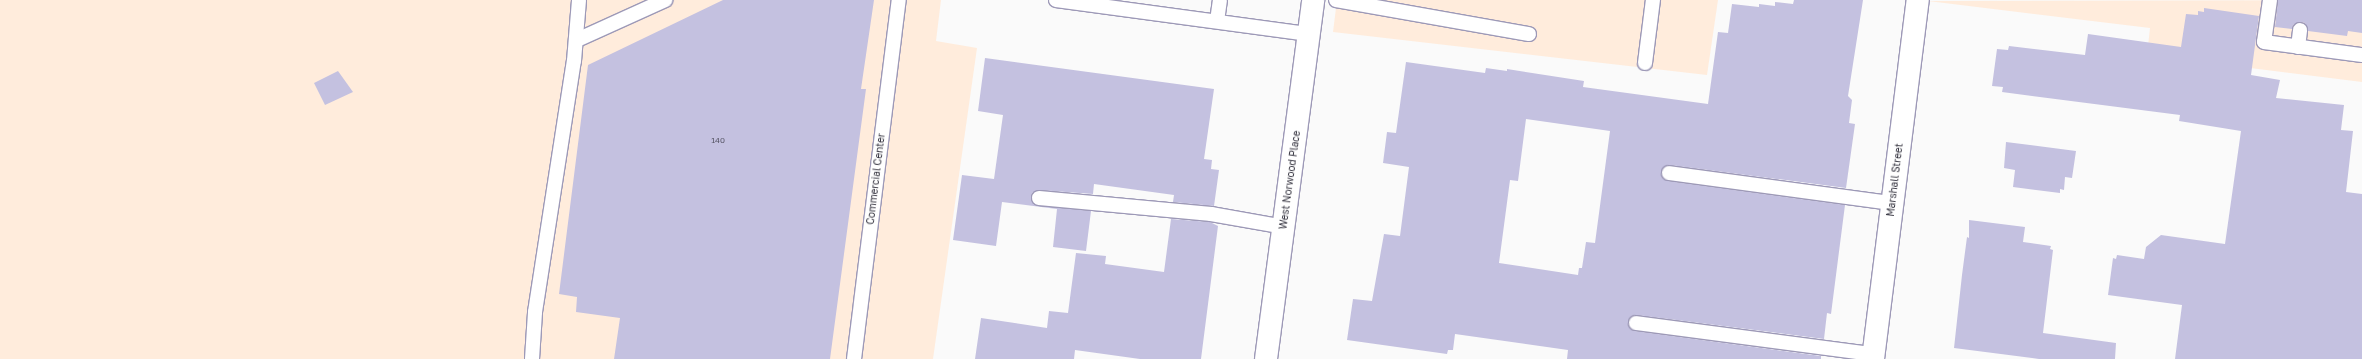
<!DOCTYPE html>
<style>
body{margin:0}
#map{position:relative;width:2362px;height:359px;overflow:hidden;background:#fafafa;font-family:"Golos Text",sans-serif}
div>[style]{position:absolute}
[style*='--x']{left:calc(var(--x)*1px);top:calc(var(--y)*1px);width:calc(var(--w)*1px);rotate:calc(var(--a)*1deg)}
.commercial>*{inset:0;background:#ffecdc}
.building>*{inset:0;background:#c4c1e0}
.roads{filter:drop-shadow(1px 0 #9d99b7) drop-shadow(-1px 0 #9d99b7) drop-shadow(0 1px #9d99b7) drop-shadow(0 -1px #9d99b7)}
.service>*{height:14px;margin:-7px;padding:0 7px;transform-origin:7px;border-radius:7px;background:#fff}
.minor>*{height:22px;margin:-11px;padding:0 11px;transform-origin:11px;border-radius:11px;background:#fff}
span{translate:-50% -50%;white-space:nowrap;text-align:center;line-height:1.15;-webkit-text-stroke:3px #fff;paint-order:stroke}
.number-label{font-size:8px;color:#575666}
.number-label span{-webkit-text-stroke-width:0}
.street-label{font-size:10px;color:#33323e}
</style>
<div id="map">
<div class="commercial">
<i style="clip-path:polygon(0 0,941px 0,936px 41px,977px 48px,933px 359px,0 359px)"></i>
<i style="clip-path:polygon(1337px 0,1718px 0,1707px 75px,1333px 32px)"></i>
<i style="clip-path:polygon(2362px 0,2362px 82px,2147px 55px,2150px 28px,1928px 1px)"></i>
</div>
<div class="building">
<i style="clip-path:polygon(723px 0,874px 0,861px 89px,866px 89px,830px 359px,614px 359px,620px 318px,576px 312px,577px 297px,559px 294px,588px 65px)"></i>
<i style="clip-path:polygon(evenodd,1794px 0,1863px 0,1848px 96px,1852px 100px,1849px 123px,1855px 124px,1846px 188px,1670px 165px,1663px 168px,1661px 172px,1664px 179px,1668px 181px,1845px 205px,1831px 314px,1827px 313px,1824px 339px,1637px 315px,1630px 318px,1628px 322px,1631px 329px,1635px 331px,1821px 356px,1821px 359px,1567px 359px,1568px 350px,1455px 334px,1453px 350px,1448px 350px,1447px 354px,1347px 340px,1353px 299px,1372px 301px,1384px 234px,1400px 236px,1409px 167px,1383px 163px,1387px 132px,1396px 133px,1406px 62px,1485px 73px,1486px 68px,1507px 71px,1507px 69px,1584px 81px,1583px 87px,1708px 104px,1718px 32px,1728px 33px,1732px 4px,1759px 7px,1759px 4px,1775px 6px,1775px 2px,1793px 4px,1794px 0,1526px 119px,1610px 131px,1595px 243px,1586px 242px,1582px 268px,1579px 268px,1578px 275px,1499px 263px,1510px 180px,1518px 181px,1526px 119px)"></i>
<i style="clip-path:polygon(2278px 0,2362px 0,2362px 33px,2348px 31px,2347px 36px,2308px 31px,2305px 23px,2301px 22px,2293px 25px,2292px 29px,2275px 27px)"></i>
<i style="clip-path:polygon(2204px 8px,2259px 16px,2251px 75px,2280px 80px,2276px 98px,2344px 105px,2341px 130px,2353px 131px,2346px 192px,2362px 194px,2362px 359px,2175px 359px,2182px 305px,2108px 295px,2113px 258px,2116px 259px,2117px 255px,2144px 259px,2146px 247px,2161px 235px,2225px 244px,2241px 131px,2179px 121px,2180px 115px,2002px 92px,2003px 87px,1992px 86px,1997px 49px,2008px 50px,2009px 46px,2085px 55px,2088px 34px,2181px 47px,2186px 14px,2198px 15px,2198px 11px,2204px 12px)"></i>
<i style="clip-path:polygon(985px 58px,1214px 89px,1204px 159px,1212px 160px,1211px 169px,1219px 170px,1214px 206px,1173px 202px,1174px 195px,1094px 184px,1093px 194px,1039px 190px,1032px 193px,1031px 197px,1034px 205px,1091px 211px,1086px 251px,1053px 247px,1057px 209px,1002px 202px,996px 246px,953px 240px,962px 175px,994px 179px,1003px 115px,978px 111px)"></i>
<i style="clip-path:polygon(338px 71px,353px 92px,325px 105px,314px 83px)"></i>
<i style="clip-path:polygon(2006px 142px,2076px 151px,2072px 178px,2065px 177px,2064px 190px,2060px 189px,2060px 193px,2013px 187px,2015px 170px,2004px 168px)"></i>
<i style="clip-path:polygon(1171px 219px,1210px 222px,1218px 226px,1201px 359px,1140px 359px,1075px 350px,1074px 359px,975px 359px,981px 318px,1047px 328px,1049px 311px,1068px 313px,1076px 253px,1106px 256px,1105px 264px,1164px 272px)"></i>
<i style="clip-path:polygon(1969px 220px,2025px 227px,2023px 242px,2051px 246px,2050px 249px,2053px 250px,2043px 333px,2116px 343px,2115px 359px,2039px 359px,1954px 348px,1962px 275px,1967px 237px,1969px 238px)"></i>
</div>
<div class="roads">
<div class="service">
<i style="--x:1056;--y:0;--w:255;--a:7.7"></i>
<i style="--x:1336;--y:0;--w:196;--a:10"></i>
<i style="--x:2270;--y:0;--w:42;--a:98.1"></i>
<i style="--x:2264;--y:42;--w:99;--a:7.6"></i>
<i style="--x:1217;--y:21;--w:21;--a:-82"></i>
<i style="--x:577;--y:40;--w:97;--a:-24.4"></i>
<i style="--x:2298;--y:47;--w:17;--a:-83"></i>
<i style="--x:1645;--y:63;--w:64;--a:-82.8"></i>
<i style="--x:1669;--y:173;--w:225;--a:7.7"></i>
<i style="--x:1039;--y:198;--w:173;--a:5.3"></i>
<i style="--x:1211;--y:214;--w:74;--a:10.1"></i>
<i style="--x:1636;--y:323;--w:239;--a:7.5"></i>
<i style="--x:532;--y:359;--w:47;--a:-86.3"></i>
<i style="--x:535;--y:312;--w:254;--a:-81.2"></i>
<i style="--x:574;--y:61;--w:61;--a:-85.3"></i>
<i style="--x:854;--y:359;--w:362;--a:-82.9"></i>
</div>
<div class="minor">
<i style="--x:1266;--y:359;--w:362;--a:-82.5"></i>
<i style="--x:1873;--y:359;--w:362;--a:-82.9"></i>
</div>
</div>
<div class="number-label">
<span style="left:718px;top:141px">140</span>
</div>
<div class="street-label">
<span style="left:876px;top:179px;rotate:-83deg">Commercial Center</span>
<span style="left:1290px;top:180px;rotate:-82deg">West Norwood Place</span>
<span style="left:1895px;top:180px;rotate:-83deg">Marshall Street</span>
</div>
</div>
